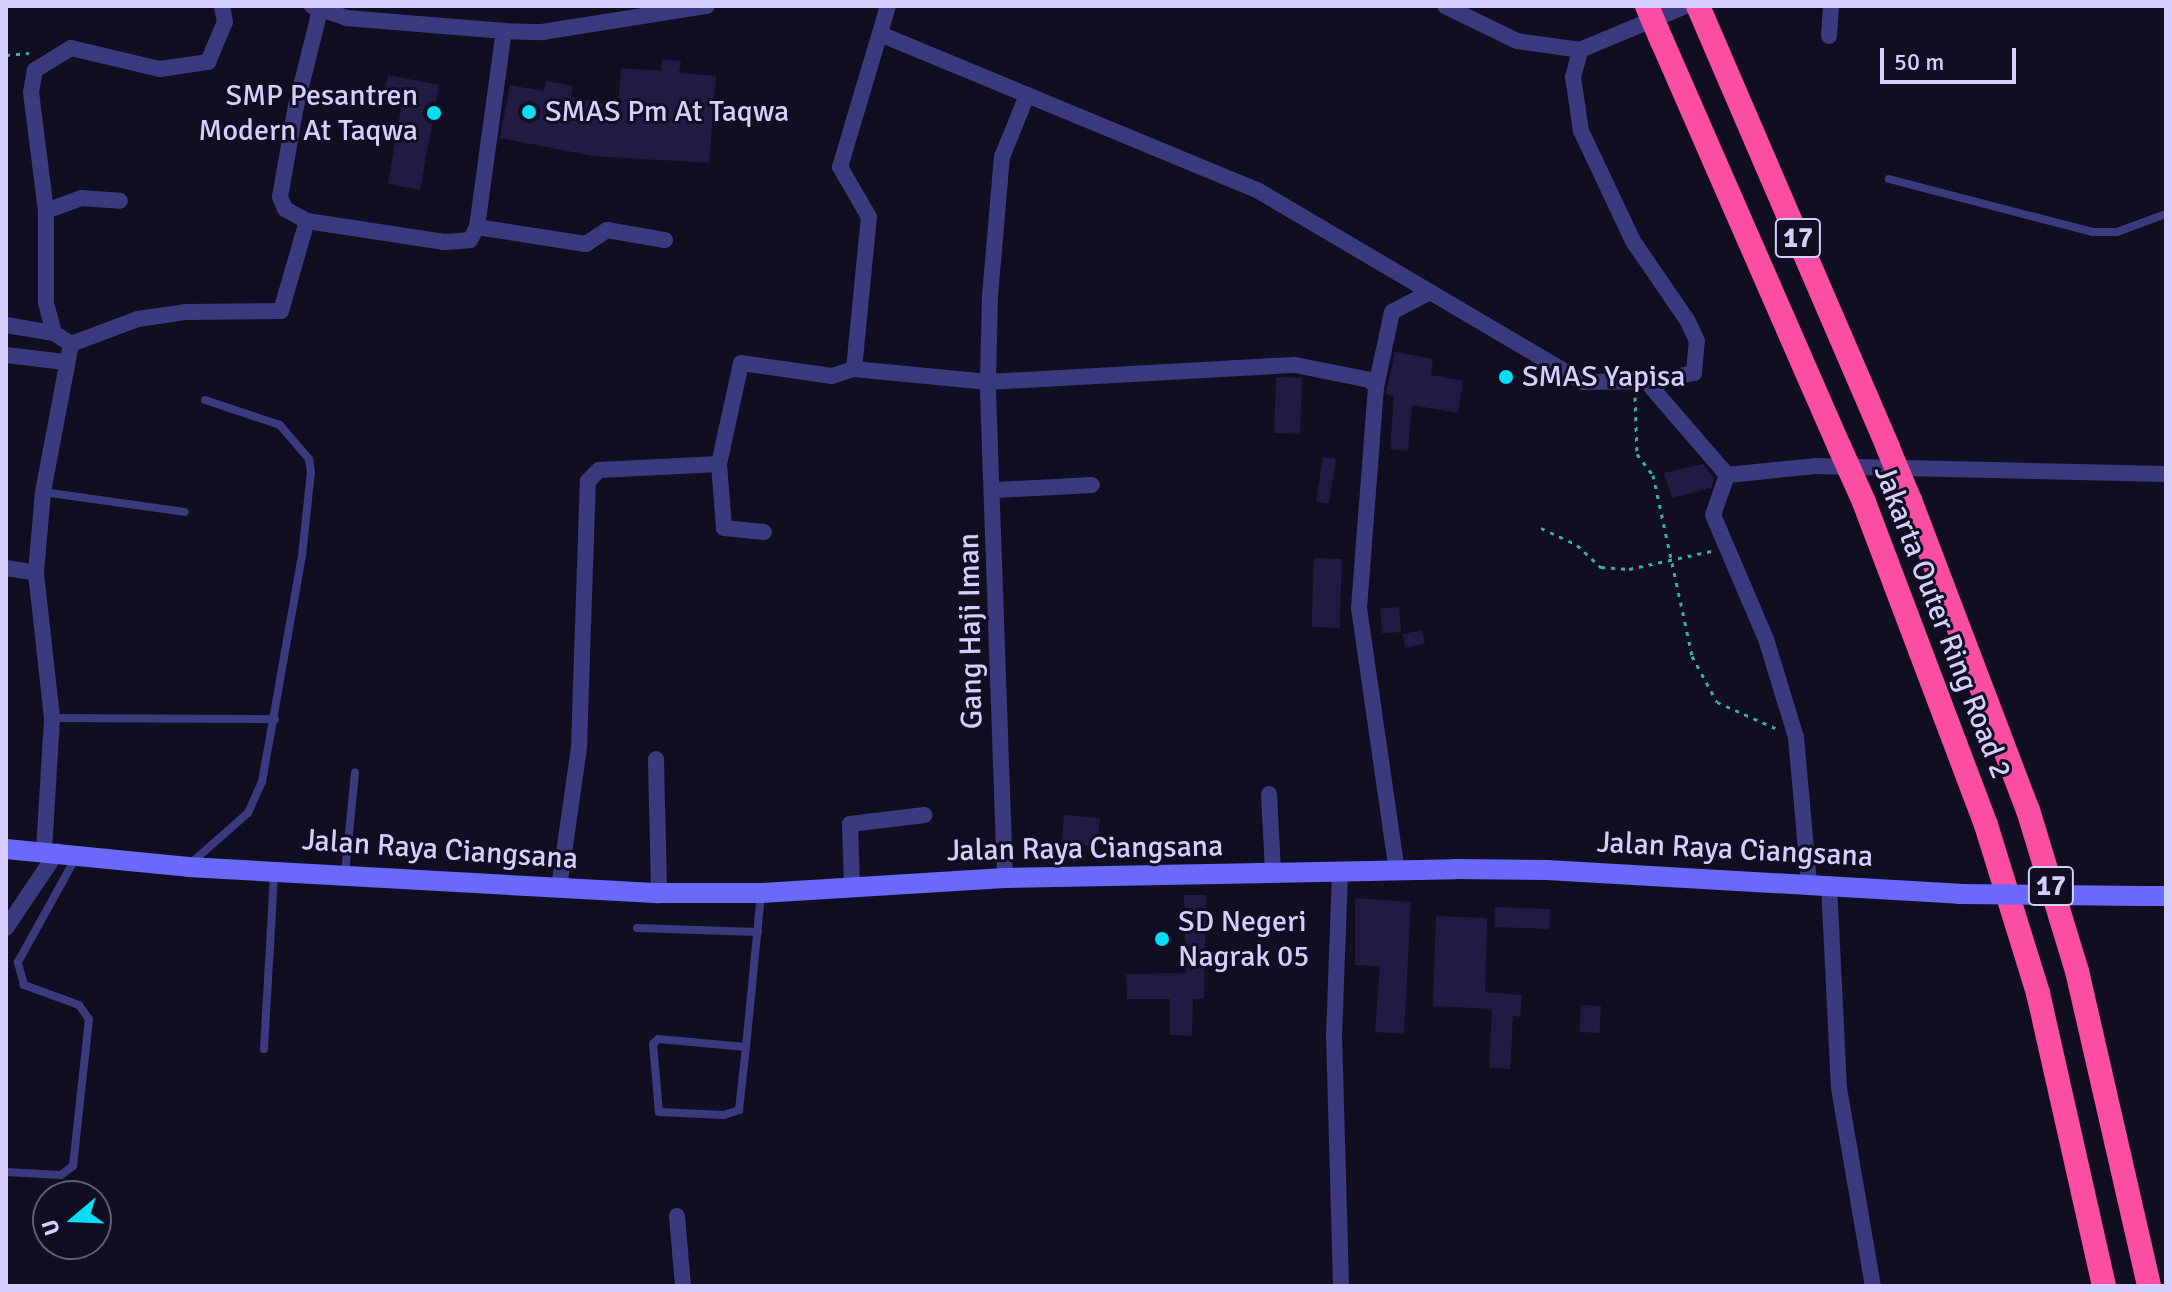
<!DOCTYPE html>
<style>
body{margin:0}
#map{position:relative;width:2172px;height:1292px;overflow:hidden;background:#110e21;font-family:Signika,sans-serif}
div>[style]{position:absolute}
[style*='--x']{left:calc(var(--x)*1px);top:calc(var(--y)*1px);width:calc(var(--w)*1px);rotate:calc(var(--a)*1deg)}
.building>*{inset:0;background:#221a42;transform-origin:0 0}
.path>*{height:3px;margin-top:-1.5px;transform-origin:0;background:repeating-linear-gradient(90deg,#31b1a8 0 4px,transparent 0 10px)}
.lane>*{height:8px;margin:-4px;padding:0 4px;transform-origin:4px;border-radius:4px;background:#3c3a7f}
.street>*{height:16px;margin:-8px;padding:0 8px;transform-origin:8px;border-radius:8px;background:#3c3a7f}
.secondary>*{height:20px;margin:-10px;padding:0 10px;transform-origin:10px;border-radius:10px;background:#6b69fc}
.highway>*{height:24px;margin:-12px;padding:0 12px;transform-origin:12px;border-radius:12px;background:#fb4da2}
.secondary-bridge>*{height:20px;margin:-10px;padding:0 10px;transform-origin:10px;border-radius:10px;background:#6b69fc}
.highway-bridge>*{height:24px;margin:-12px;padding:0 12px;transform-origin:12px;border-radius:12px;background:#fb4da2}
.dots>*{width:22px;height:22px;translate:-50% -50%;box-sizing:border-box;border:4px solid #110e21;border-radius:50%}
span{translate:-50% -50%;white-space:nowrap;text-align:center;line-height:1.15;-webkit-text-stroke:6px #110e21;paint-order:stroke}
.shield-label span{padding:2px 6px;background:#110e21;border:2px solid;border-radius:6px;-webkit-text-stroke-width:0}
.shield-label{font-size:28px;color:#d4cffe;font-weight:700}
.poi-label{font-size:30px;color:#d4cffe}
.right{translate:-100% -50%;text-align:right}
.left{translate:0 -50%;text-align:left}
.street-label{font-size:30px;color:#d4cffe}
.frame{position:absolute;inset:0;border:8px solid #d4cffe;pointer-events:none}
.north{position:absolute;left:32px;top:1180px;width:80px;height:80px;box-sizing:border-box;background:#110e21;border:2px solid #5f5b79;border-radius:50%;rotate:251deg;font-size:22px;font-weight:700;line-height:32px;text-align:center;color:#d4cffe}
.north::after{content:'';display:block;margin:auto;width:28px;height:36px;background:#05def4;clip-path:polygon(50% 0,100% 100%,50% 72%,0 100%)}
.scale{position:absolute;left:1880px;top:48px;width:136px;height:36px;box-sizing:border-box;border:4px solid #d4cffe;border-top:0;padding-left:10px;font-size:24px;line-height:28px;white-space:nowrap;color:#d4cffe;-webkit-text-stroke:6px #110e21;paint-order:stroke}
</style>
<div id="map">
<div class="building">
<i style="clip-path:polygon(662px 59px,681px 61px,679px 73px,716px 76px,709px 163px,593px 156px,500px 138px,510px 85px,544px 91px,546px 81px,573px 86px,571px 97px,618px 106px,621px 68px,661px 71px)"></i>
<i style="clip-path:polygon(388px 75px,439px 85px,420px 190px,388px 184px,401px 108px,382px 104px)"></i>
<i style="clip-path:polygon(1395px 352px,1433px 359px,1431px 375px,1463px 381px,1458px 413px,1412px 405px,1408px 451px,1390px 449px,1394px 396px,1386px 394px)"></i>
<i style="left:1276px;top:377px;width:26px;height:56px;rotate:2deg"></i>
<i style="left:1323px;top:457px;width:13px;height:45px;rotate:9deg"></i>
<i style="clip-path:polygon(1703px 464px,1714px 479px,1711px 488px,1672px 498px,1664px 473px)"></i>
<i style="left:1314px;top:558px;width:28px;height:69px;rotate:2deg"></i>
<i style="left:1399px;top:607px;width:25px;height:19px;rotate:85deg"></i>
<i style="left:1422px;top:630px;width:14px;height:20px;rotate:78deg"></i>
<i style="left:1064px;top:815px;width:36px;height:28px;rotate:5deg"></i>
<i style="clip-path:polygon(1184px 895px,1206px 895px,1204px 999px,1193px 999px,1192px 1036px,1170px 1035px,1170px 999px,1127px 999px,1126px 974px,1186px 973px)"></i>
<i style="clip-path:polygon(1355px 898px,1411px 902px,1404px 1034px,1375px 1032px,1380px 966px,1355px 965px)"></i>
<i style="left:1495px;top:907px;width:55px;height:20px;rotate:2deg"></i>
<i style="clip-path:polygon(1436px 916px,1487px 918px,1485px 992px,1522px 995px,1520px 1017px,1513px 1016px,1510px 1069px,1489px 1068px,1492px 1009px,1433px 1006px)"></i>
<i style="left:1581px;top:1005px;width:20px;height:27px;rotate:3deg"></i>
</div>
<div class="path">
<i style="--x:6;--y:55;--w:23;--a:-5"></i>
<i style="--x:1635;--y:397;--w:57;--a:88"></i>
<i style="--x:1637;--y:454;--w:26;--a:53"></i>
<i style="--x:1653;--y:475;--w:185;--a:77.8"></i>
<i style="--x:1692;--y:656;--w:52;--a:61.5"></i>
<i style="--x:1717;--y:702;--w:64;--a:24.1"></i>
<i style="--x:1541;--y:528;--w:40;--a:25"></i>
<i style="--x:1577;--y:545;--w:33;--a:43"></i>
<i style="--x:1601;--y:567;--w:28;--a:4"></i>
<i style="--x:1629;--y:569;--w:84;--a:-12.4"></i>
</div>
<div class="lane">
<i style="--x:1889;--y:179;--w:210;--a:14.6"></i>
<i style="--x:2092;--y:232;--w:25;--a:0"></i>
<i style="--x:2117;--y:232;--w:52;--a:-20.2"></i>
<i style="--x:43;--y:492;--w:143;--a:8"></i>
<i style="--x:52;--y:718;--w:223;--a:0.3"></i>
<i style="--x:191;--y:863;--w:76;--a:-41.3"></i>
<i style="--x:248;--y:813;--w:34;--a:-66"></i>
<i style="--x:262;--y:782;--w:230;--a:-80"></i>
<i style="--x:302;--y:556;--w:84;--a:-83.9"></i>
<i style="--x:311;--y:472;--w:13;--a:-99"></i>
<i style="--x:309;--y:459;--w:45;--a:-130.5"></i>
<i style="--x:280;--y:425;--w:79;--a:-161.6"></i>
<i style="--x:345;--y:873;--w:101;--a:-84.3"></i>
<i style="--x:637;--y:928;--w:121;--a:1.9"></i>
<i style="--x:746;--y:1047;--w:88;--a:-174.8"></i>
<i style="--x:658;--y:1039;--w:7;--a:135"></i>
<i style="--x:653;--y:1044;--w:68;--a:85"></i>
<i style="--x:659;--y:1112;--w:65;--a:2.6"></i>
<i style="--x:724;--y:1115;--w:16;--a:-18"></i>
<i style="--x:739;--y:1110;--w:63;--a:-83.7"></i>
<i style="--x:746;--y:1047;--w:154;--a:-84.4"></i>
<i style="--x:264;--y:1049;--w:175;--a:-86.7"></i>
<i style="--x:6;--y:1172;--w:55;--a:3.1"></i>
<i style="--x:61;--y:1175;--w:15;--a:-37"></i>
<i style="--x:73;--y:1166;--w:148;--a:-83.8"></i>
<i style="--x:89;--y:1019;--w:17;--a:-126"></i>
<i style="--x:79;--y:1005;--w:59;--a:-160"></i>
<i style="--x:24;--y:985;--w:24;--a:-105"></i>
<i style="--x:18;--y:962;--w:118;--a:-61"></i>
</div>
<div class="street">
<i style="--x:312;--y:6;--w:36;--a:19"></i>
<i style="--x:346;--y:18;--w:159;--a:4.7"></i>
<i style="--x:1445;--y:6;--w:80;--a:25.9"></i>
<i style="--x:1517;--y:41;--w:64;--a:8.1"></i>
<i style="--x:1580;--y:50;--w:114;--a:-22.7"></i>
<i style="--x:320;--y:10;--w:99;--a:104"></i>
<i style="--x:296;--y:106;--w:92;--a:100"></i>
<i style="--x:280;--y:197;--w:13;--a:67"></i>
<i style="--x:285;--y:209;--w:25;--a:29"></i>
<i style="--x:307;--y:221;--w:139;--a:8.7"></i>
<i style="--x:444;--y:242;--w:26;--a:-4"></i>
<i style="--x:470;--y:240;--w:15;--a:-62"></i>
<i style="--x:477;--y:227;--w:198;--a:-82.2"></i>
<i style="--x:504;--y:31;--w:38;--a:2"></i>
<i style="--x:542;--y:32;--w:167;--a:-9"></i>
<i style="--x:880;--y:34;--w:408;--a:22.5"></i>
<i style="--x:1257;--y:190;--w:378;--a:30.5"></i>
<i style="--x:1583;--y:382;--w:70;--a:-0.8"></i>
<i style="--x:1653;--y:381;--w:42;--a:-11"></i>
<i style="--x:1694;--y:373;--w:32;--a:-85"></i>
<i style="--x:1697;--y:341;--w:23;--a:-115"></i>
<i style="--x:1687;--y:320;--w:96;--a:-124.4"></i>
<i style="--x:1633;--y:241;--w:122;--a:-115.3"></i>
<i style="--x:1581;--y:131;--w:55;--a:-98.4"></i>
<i style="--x:1573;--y:77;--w:28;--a:-75"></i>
<i style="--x:1829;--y:36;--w:30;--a:-86"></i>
<i style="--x:46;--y:211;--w:37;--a:-20"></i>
<i style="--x:81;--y:198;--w:39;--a:4"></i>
<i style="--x:477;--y:227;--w:110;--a:8.9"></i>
<i style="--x:586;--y:244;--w:25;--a:-34"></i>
<i style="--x:607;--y:230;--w:59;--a:9.8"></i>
<i style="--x:6;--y:325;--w:49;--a:9.5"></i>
<i style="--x:71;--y:344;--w:20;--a:-147"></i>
<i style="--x:54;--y:333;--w:31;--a:-105"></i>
<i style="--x:46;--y:303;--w:92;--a:-90"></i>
<i style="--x:46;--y:211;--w:120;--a:-97.2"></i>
<i style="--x:31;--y:92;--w:22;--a:-80"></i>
<i style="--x:35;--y:70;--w:42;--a:-31.4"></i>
<i style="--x:71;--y:48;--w:91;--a:13.3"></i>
<i style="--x:160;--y:69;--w:49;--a:-8.3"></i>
<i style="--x:208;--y:62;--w:43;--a:-67"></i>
<i style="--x:225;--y:22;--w:16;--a:-101"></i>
<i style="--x:6;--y:355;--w:59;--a:6.8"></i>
<i style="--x:854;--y:369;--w:153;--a:-84.4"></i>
<i style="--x:869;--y:217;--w:58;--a:-120.1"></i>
<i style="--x:840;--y:167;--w:168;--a:-73.4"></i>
<i style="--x:1653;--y:381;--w:7;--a:98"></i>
<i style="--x:1652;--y:388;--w:115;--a:49.2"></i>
<i style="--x:1376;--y:387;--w:77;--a:-78"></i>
<i style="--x:1392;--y:312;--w:43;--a:-27.8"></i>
<i style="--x:1727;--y:475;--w:88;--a:-5.8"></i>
<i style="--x:1815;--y:466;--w:351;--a:1.3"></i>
<i style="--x:1727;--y:475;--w:42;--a:109.3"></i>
<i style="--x:1713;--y:515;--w:135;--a:66.9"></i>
<i style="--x:1766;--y:639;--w:102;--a:73"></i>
<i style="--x:1796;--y:737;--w:148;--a:84.9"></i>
<i style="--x:995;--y:490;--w:97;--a:-3"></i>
<i style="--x:764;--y:532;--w:40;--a:-174.3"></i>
<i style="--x:724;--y:528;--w:64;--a:-94.5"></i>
<i style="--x:719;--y:464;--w:103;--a:-77.7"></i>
<i style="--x:741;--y:363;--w:92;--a:8.1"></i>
<i style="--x:832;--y:376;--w:23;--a:-18"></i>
<i style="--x:854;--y:369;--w:135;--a:5.5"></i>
<i style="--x:988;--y:382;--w:307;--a:-3.2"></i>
<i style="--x:1295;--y:365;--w:76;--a:11.3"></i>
<i style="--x:1370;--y:380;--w:9;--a:49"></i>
<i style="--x:1376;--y:387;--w:222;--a:94.4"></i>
<i style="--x:1359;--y:608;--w:266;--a:81.8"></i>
<i style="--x:6;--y:568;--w:30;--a:9"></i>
<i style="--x:656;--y:759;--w:134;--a:88.7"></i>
<i style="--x:1269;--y:794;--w:80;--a:87.1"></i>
<i style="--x:44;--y:850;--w:132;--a:-86.5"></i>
<i style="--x:52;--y:718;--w:146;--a:-96.3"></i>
<i style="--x:36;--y:573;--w:81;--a:-85.1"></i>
<i style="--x:43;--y:492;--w:151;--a:-79.3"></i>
<i style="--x:71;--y:344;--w:72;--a:-20.5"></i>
<i style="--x:138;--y:319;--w:49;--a:-8.3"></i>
<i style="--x:186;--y:312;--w:95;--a:-0.6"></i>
<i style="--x:281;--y:311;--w:94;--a:-73.9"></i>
<i style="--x:1340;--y:873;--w:161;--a:92.1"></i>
<i style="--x:1334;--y:1034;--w:252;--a:88.4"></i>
<i style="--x:1005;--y:878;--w:496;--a:-92"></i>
<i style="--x:988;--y:382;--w:86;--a:-88.7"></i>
<i style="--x:990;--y:296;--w:140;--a:-85.1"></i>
<i style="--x:1002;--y:157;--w:67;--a:-68"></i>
<i style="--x:1829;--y:884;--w:204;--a:87.2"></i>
<i style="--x:1839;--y:1088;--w:201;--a:80.3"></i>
<i style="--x:559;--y:888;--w:142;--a:-81.9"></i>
<i style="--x:579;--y:747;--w:266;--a:-88.1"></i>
<i style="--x:588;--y:481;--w:16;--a:-45"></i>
<i style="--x:599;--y:470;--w:120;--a:-2.9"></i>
<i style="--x:852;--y:888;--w:64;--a:-91.8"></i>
<i style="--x:850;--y:824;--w:75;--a:-6.9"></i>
<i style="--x:6;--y:928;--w:92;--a:-56.1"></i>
<i style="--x:677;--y:1216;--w:70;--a:85.1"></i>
</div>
<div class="secondary">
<i style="--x:6;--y:849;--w:183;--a:5.6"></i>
<i style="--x:188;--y:867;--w:472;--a:3.2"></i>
<i style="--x:659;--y:893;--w:102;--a:0"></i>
<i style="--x:761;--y:893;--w:244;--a:-3.5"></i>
<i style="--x:1005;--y:878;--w:450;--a:-1.1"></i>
<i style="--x:1455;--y:869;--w:92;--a:0.6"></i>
<i style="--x:1547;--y:870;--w:413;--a:3.3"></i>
<i style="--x:2142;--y:896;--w:24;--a:0"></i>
</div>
<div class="highway">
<i style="--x:1698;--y:6;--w:481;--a:66.7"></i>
<i style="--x:1662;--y:41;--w:442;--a:66.4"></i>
<i style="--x:1910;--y:500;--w:332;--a:69.2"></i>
<i style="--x:2028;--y:810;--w:168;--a:73.1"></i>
<i style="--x:2077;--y:971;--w:323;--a:77.1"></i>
<i style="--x:1864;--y:502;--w:345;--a:69.3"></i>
<i style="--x:1986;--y:825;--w:176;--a:72.8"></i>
<i style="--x:2038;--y:993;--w:300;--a:77.3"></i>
</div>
<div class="secondary-bridge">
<i style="--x:1959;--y:894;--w:183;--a:0.6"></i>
</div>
<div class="highway-bridge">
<i style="--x:1647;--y:6;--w:38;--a:67"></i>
<i style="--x:1839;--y:446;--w:61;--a:65.9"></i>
<i style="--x:1888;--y:448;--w:56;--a:67.1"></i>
</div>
<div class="dots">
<i style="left:529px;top:112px;background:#05def4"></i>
<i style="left:434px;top:113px;background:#05def4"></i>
<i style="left:1506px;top:377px;background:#05def4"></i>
<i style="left:1162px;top:939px;background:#05def4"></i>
</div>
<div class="shield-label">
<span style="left:1798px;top:238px">17</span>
<span style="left:2051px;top:886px">17</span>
</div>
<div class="poi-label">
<span class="right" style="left:418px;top:113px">SMP Pesantren<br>Modern At Taqwa</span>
<span class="left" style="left:545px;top:112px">SMAS Pm At Taqwa</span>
<span class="left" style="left:1522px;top:377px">SMAS Yapisa</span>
<span class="left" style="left:1178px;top:939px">SD Negeri<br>Nagrak 05</span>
</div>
<div class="street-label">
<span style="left:1942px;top:622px;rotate:69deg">Jakarta Outer Ring Road 2</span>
<span style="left:971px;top:631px;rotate:-91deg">Gang Haji Iman</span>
<span style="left:1085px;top:849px;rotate:-1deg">Jalan Raya Ciangsana</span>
<span style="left:440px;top:850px;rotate:4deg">Jalan Raya Ciangsana</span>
<span style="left:1735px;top:850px;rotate:3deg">Jalan Raya Ciangsana</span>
</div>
<div class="frame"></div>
<div class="north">U</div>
<div class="scale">50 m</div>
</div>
